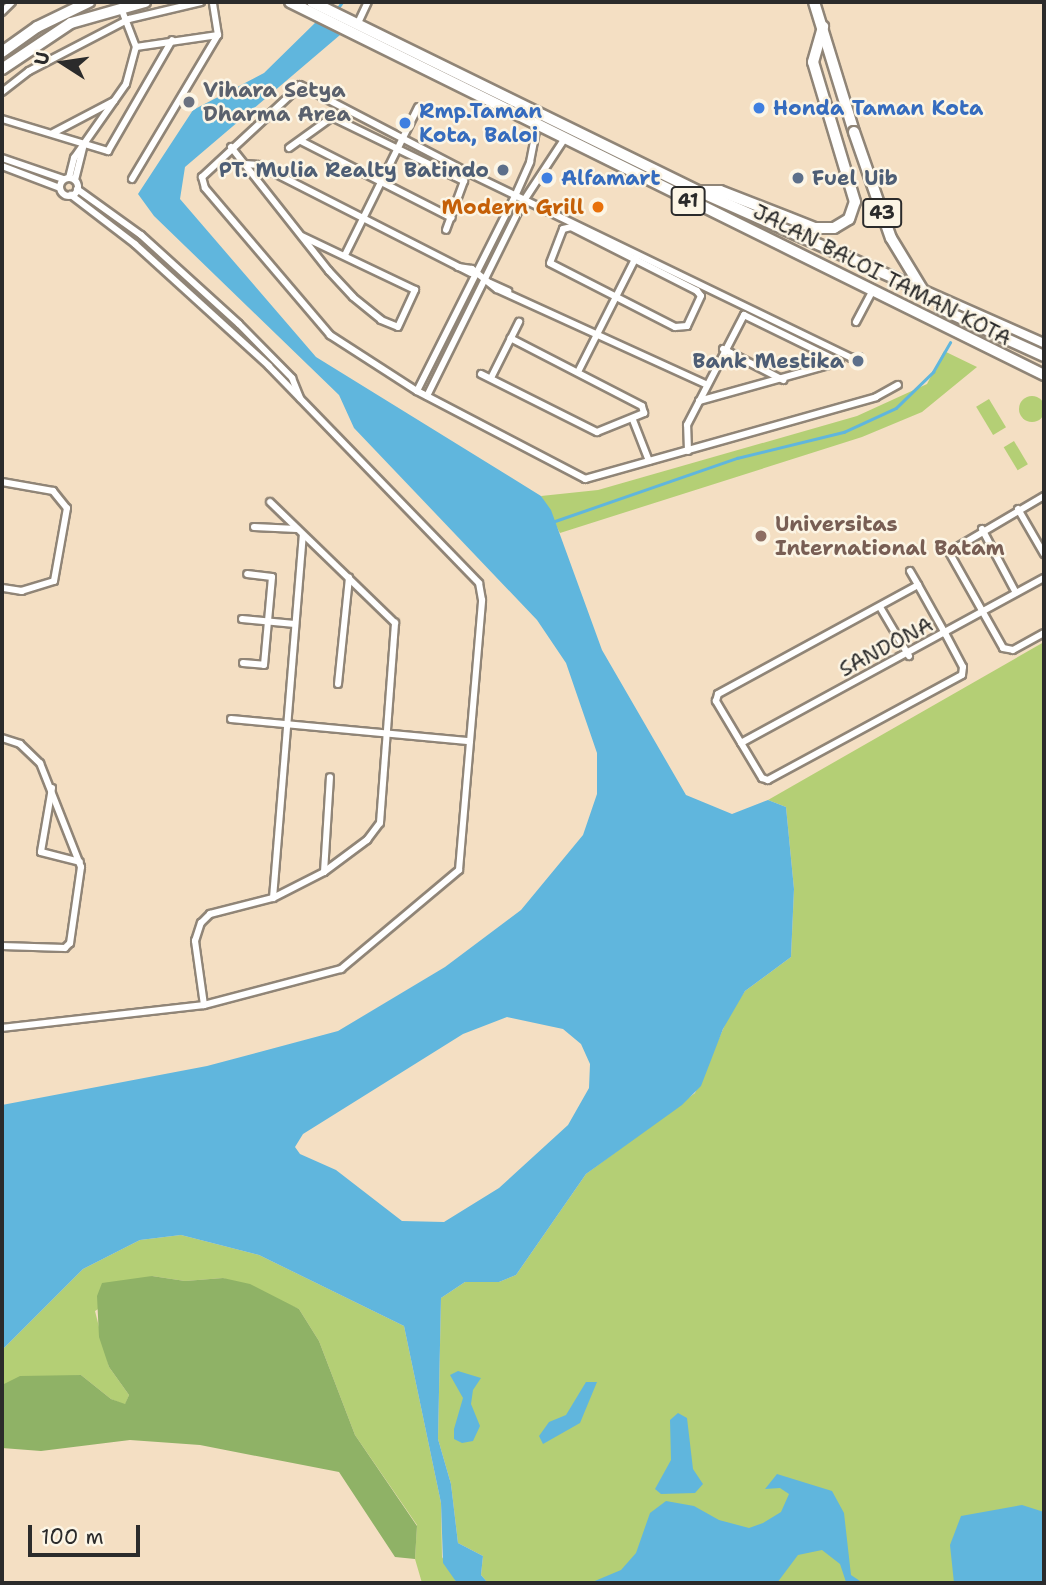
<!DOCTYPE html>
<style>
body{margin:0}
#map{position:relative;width:1046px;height:1585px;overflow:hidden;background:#f4dfc3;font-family:"Shantell Sans",sans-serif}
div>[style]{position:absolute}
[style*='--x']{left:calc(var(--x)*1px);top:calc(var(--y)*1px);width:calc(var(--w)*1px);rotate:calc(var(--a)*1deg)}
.green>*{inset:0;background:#b4cf75;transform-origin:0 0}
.round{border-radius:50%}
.forest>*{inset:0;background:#8fb266}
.water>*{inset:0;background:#60b6dd}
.stream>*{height:2.5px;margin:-1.25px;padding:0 1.25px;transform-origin:1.25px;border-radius:1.25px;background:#60b6dd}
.roads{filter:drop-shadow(2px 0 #908577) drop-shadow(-2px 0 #908577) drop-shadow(0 2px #908577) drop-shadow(0 -2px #908577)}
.street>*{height:6px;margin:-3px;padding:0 3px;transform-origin:3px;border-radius:3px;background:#fff}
.street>.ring{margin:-3px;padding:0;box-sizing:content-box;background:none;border:6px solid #fff;border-radius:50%}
.highway>*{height:10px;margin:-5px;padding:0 5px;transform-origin:5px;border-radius:5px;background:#fff}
.bridges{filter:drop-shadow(2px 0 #908577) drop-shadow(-2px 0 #908577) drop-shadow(0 2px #908577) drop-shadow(0 -2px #908577)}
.highway-bridge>*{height:10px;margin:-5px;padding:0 5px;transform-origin:5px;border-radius:5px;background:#fff}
.dots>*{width:19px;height:19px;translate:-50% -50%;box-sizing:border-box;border:4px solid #fcf5e5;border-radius:50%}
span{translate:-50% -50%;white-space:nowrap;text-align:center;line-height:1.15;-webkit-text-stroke:5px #fcf5e5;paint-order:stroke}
.shield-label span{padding:2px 5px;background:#fcf5e5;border:2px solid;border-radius:5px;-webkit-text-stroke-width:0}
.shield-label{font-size:19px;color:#2b2b2b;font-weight:700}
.worship-label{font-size:21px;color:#5b616d;font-weight:700}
.left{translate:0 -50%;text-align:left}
.shop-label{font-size:21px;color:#366cbe;font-weight:700}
.service-label{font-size:21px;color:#4e5e75;font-weight:700}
.right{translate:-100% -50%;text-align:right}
.food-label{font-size:21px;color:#c56008;font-weight:700}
.street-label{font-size:21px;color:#2b2b2b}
.education-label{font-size:21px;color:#785e54;font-weight:700}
.frame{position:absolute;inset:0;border:4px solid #2b2b2b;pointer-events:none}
.north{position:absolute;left:28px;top:28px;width:70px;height:70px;-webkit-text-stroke:5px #fcf5e5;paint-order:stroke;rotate:282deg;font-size:19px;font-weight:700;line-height:28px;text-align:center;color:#2b2b2b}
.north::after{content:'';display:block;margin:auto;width:24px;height:32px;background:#2b2b2b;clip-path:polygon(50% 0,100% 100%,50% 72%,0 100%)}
.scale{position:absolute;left:28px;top:1525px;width:112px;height:32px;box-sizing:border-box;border:4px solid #2b2b2b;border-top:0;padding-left:9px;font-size:21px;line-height:24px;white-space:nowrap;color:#2b2b2b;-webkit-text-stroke:5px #fcf5e5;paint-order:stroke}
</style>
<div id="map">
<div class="green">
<i style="clip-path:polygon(944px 351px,977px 367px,922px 412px,862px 437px,560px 533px,541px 496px,598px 490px,857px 416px,927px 384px)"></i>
<i class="round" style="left:1019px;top:396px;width:26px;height:26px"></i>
<i style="left:989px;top:399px;width:33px;height:15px;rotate:59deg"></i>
<i style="left:1014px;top:441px;width:27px;height:12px;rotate:59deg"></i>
<i style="clip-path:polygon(1044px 642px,1044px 1583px,488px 1583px,481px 1575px,483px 1556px,458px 1543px,451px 1484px,438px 1439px,441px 1298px,465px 1282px,499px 1282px,516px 1275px,586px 1174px,695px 1093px,731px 1011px,745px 991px,791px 957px,794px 889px,786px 807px,768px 800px)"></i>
<i style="clip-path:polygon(181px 1235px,259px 1255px,404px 1326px,441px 1503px,442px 1557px,457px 1583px,422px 1583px,415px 1559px,417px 1525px,355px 1435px,319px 1341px,299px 1309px,223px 1278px,185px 1281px,152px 1276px,95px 1311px,109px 1367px,129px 1395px,125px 1405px,111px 1399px,81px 1375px,2px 1385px,2px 1350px,83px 1269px,140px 1240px)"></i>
</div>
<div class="forest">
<i style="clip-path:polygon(152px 1276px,185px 1281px,223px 1278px,250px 1284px,299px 1309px,319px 1341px,355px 1435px,417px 1526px,415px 1559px,395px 1557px,339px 1472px,200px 1445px,130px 1440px,41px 1451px,2px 1448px,2px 1385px,20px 1376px,81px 1375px,111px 1399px,125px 1404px,129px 1395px,109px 1367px,99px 1337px,97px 1296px,102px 1283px)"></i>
</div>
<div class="water">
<i style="clip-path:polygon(evenodd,317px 21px,340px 35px,185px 167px,180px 199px,316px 357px,541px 496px,551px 510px,602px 650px,686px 795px,732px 814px,768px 800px,786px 807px,794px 889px,791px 957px,745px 991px,723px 1029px,701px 1086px,682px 1105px,586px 1174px,516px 1275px,499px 1282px,465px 1282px,441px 1298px,438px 1439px,451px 1484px,458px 1543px,483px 1556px,481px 1575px,488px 1583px,457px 1583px,443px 1563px,441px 1503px,404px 1326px,259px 1255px,181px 1235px,140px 1240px,83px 1269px,2px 1350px,2px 1105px,207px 1066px,338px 1031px,445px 967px,521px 910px,583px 835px,597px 794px,597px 753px,566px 663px,537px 620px,354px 428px,339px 395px,154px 216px,138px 194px,193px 110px,264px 73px,317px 21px,507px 1017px,563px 1029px,581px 1044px,590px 1064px,589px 1088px,568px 1125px,499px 1188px,444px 1222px,402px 1221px,336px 1170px,300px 1154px,295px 1147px,303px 1134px,463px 1034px,507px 1017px)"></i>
<i style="clip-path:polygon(458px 1371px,481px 1378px,473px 1390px,471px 1404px,480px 1426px,473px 1441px,462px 1443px,454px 1439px,454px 1429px,463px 1398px,450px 1375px)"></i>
<i style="clip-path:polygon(586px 1382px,597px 1382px,580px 1423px,543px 1444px,539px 1436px,549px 1422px,566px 1415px)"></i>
<i style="clip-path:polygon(678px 1413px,687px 1418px,693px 1469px,703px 1484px,695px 1493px,661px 1494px,655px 1489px,671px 1460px,670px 1420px)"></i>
<i style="clip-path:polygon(777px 1474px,832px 1491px,844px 1513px,851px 1575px,863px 1583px,846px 1582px,840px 1564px,822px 1550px,798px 1555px,777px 1583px,590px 1583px,621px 1570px,636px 1553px,650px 1513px,666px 1501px,694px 1506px,719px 1520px,749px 1528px,763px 1523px,781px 1512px,789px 1494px,780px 1488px,765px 1489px)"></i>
<i style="clip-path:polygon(1022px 1505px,1044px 1512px,1044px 1583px,954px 1583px,950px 1545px,961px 1516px)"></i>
</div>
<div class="stream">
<i style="--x:336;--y:11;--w:11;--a:-56"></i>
<i style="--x:555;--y:521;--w:193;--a:-19.1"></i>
<i style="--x:737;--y:458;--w:110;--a:-13.7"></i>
<i style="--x:844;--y:432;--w:57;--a:-24.8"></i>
<i style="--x:896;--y:408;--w:52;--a:-44.2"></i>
<i style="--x:933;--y:372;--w:34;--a:-60"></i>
</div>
<div class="roads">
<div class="street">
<i style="--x:2;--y:12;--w:14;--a:-45"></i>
<i style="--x:358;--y:23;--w:23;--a:-65"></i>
<i style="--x:136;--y:47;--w:83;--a:-8.3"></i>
<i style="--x:300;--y:85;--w:193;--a:27.5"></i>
<i style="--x:471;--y:174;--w:422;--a:25.8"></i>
<i style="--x:851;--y:358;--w:8;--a:-7"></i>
<i style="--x:300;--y:86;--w:134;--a:137.1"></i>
<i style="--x:202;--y:177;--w:11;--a:75"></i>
<i style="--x:205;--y:188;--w:193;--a:49.6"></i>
<i style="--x:330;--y:335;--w:103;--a:32.8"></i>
<i style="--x:417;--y:391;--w:190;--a:27.6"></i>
<i style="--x:585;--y:479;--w:302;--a:-15.7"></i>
<i style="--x:876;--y:397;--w:25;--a:-29"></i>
<i style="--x:2;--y:92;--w:34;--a:-38"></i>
<i style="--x:29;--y:71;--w:113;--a:-27.5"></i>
<i style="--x:129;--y:19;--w:74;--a:-13.3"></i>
<i style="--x:2;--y:119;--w:111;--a:16.8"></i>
<i style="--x:108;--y:151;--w:128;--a:-60"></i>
<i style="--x:53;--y:133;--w:69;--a:-27.7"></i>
<i style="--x:301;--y:141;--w:169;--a:27"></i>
<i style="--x:231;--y:147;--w:158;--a:51.7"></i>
<i style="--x:329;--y:271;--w:35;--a:47"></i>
<i style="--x:353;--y:297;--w:36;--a:39"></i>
<i style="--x:381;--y:320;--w:18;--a:22"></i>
<i style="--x:398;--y:327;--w:41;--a:-65.3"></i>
<i style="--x:415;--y:290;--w:125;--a:-154.5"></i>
<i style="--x:289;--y:148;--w:53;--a:-35.8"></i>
<i style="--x:332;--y:117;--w:147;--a:25.9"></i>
<i style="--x:464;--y:181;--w:52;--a:110.2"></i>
<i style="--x:2;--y:158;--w:65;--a:19"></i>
<i style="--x:245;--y:164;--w:14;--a:4"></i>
<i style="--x:259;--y:165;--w:238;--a:27"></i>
<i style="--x:2;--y:166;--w:62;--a:20.8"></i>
<i style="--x:69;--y:178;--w:21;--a:-76"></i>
<i style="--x:74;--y:158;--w:90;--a:-54.9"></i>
<i style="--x:126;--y:84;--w:38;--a:-75"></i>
<i style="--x:136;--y:47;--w:42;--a:-111"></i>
<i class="ring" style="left:60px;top:178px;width:12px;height:12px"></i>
<i style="--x:132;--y:179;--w:168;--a:-59.2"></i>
<i style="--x:218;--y:35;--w:33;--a:-99"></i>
<i style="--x:75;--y:180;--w:36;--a:-76"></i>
<i style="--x:77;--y:189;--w:79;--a:35.7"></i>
<i style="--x:141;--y:235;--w:132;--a:42.2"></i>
<i style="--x:239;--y:324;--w:76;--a:45.5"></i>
<i style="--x:292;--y:378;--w:22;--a:68"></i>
<i style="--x:571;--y:227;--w:141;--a:26.9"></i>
<i style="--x:697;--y:291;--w:6;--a:51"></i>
<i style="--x:701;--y:296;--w:33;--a:115"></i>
<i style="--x:687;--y:326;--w:12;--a:175"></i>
<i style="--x:675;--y:327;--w:140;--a:-152.9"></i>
<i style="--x:550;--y:263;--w:36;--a:-69"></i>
<i style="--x:563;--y:229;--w:8;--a:-14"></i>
<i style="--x:345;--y:255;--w:165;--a:-63.7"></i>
<i style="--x:458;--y:267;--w:14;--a:8"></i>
<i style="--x:472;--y:269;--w:32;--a:39"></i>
<i style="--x:497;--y:289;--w:229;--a:24.5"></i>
<i style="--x:490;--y:283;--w:20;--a:24"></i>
<i style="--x:856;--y:322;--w:36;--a:-62"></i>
<i style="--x:723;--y:349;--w:68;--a:27.3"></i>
<i style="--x:578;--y:372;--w:127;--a:-63.2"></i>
<i style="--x:481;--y:374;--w:130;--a:26.6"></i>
<i style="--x:597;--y:432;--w:51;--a:-22"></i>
<i style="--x:644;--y:413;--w:7;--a:-106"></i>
<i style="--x:642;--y:406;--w:148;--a:-152.7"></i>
<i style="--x:491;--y:378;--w:63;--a:-63.4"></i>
<i style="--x:417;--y:391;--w:220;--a:-63.3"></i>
<i style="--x:516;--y:194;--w:35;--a:-66"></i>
<i style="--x:530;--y:162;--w:38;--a:-79"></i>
<i style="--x:427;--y:396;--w:216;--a:-63.7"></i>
<i style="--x:523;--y:202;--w:77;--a:-56.7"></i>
<i style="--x:699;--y:401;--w:146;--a:-15.5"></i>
<i style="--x:633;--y:420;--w:44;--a:68.7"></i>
<i style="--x:688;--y:451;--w:26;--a:-92"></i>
<i style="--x:687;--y:425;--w:124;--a:-62.6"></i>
<i style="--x:744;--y:315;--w:107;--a:26.1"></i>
<i style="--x:2;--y:482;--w:52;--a:10"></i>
<i style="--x:53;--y:491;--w:22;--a:51"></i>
<i style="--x:67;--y:508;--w:74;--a:100.1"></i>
<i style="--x:54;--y:581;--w:34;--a:163"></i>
<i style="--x:22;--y:591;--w:20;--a:-171"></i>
<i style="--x:1044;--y:496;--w:110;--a:149.5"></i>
<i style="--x:949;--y:552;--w:110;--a:60.6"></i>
<i style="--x:1003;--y:648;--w:10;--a:11"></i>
<i style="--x:1013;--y:650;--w:35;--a:-29"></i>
<i style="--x:1018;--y:509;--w:52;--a:60"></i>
<i style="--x:254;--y:527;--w:43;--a:2.7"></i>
<i style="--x:982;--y:529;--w:72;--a:62"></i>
<i style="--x:910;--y:571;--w:16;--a:60"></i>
<i style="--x:918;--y:585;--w:57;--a:60.8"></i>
<i style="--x:946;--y:635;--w:36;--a:62"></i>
<i style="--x:963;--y:667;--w:8;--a:97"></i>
<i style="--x:962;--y:675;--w:221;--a:151.6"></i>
<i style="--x:768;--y:780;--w:6;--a:-162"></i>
<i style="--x:762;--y:778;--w:90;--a:-120.9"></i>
<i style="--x:716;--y:701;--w:7;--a:-74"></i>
<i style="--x:718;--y:694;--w:228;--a:-28.6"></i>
<i style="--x:880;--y:607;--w:57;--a:59.4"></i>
<i style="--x:242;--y:619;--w:53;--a:5.4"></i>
<i style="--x:243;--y:663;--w:21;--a:5"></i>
<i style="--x:264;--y:665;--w:88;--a:-84.8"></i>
<i style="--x:272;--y:577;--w:25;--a:-173"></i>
<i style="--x:338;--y:684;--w:107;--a:-84.1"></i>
<i style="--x:231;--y:719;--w:240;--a:5.3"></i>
<i style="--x:2;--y:738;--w:19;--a:18"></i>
<i style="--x:20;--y:744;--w:28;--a:44"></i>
<i style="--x:40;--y:763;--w:112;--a:68.5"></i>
<i style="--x:81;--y:867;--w:77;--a:98.2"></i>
<i style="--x:70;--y:943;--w:7;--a:135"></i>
<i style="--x:65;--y:948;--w:63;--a:-178.2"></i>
<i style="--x:741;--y:743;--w:345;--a:-28.6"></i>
<i style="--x:52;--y:788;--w:65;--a:99.8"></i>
<i style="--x:41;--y:852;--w:40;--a:14.4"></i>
<i style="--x:324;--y:872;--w:95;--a:-86.4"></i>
<i style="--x:273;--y:898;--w:364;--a:-85.3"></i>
<i style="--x:204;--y:1005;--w:65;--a:-98"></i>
<i style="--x:195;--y:941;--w:19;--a:-72"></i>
<i style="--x:201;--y:923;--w:13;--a:-45"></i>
<i style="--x:210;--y:914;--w:65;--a:-14.3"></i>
<i style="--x:273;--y:898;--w:57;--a:-27"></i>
<i style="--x:324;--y:872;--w:54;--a:-36.7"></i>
<i style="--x:367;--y:840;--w:21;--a:-53"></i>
<i style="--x:380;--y:823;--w:201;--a:-85.7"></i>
<i style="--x:395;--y:623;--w:174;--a:-135.9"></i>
<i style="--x:2;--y:1028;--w:203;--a:-6.5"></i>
<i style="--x:204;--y:1005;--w:142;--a:-14.7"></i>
<i style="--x:341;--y:969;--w:154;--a:-40"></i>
<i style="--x:459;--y:870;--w:271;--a:-85.1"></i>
<i style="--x:482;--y:600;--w:17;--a:-100"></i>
<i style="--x:479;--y:583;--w:302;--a:-134.1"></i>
<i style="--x:269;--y:366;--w:181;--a:-137.7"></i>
<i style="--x:135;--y:244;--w:81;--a:-142.6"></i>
</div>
<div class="highway">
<i style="--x:290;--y:2;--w:841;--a:26.32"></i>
<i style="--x:312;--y:2;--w:430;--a:26.1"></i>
<i style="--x:698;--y:191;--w:378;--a:23.9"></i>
<i style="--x:814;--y:2;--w:136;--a:72.9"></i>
<i style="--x:2;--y:52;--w:43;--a:-35.5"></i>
<i style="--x:37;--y:27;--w:58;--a:-25.7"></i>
<i style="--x:2;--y:69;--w:83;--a:-33.7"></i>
<i style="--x:71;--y:23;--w:77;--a:-15.8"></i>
<i style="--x:698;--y:191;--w:22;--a:0"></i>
<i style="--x:720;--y:191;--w:102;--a:21.3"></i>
<i style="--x:815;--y:228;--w:19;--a:0"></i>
<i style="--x:834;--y:228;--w:17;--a:-31"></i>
<i style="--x:849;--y:219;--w:18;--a:-71"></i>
<i style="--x:855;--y:202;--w:146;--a:-106.7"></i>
<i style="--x:813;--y:62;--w:37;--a:-74"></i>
</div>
</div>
<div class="bridges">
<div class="highway-bridge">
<i style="--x:854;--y:132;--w:112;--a:70.8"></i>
<i style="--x:891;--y:238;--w:60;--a:58.7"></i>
<i style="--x:941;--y:309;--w:113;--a:24.5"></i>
</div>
</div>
<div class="dots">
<i style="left:189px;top:102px;background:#6b7280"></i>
<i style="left:759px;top:108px;background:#3f7fe0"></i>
<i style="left:405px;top:123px;background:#3f7fe0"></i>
<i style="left:503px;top:170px;background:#5c6f8a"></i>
<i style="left:547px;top:178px;background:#3f7fe0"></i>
<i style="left:798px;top:178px;background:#5c6f8a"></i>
<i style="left:598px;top:207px;background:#e8710a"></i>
<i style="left:858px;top:361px;background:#5c6f8a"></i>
<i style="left:761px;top:536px;background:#8d6e63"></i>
</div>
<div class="shield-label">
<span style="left:688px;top:201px">41</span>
<span style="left:882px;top:213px">43</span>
</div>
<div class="worship-label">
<span class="left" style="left:203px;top:102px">Vihara Setya<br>Dharma Area</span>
</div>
<div class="shop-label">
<span class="left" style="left:773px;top:108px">Honda Taman Kota</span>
<span class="left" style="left:419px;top:123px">Rmp.Taman<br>Kota, Baloi</span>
<span class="left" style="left:561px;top:178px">Alfamart</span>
</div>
<div class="service-label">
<span class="right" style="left:489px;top:170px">PT. Mulia Realty Batindo</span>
<span class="left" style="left:812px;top:178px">Fuel Uib</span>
<span class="right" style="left:844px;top:361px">Bank Mestika</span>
</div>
<div class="food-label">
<span class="right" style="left:584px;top:207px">Modern Grill</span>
</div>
<div class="street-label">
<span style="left:882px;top:275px;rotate:27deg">JALAN BALOI TAMAN KOTA</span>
<span style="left:886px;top:647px;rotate:-28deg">SANDONA</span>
</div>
<div class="education-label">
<span class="left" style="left:775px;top:536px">Universitas<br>International Batam</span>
</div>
<div class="frame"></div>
<div class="north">U</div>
<div class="scale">100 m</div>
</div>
